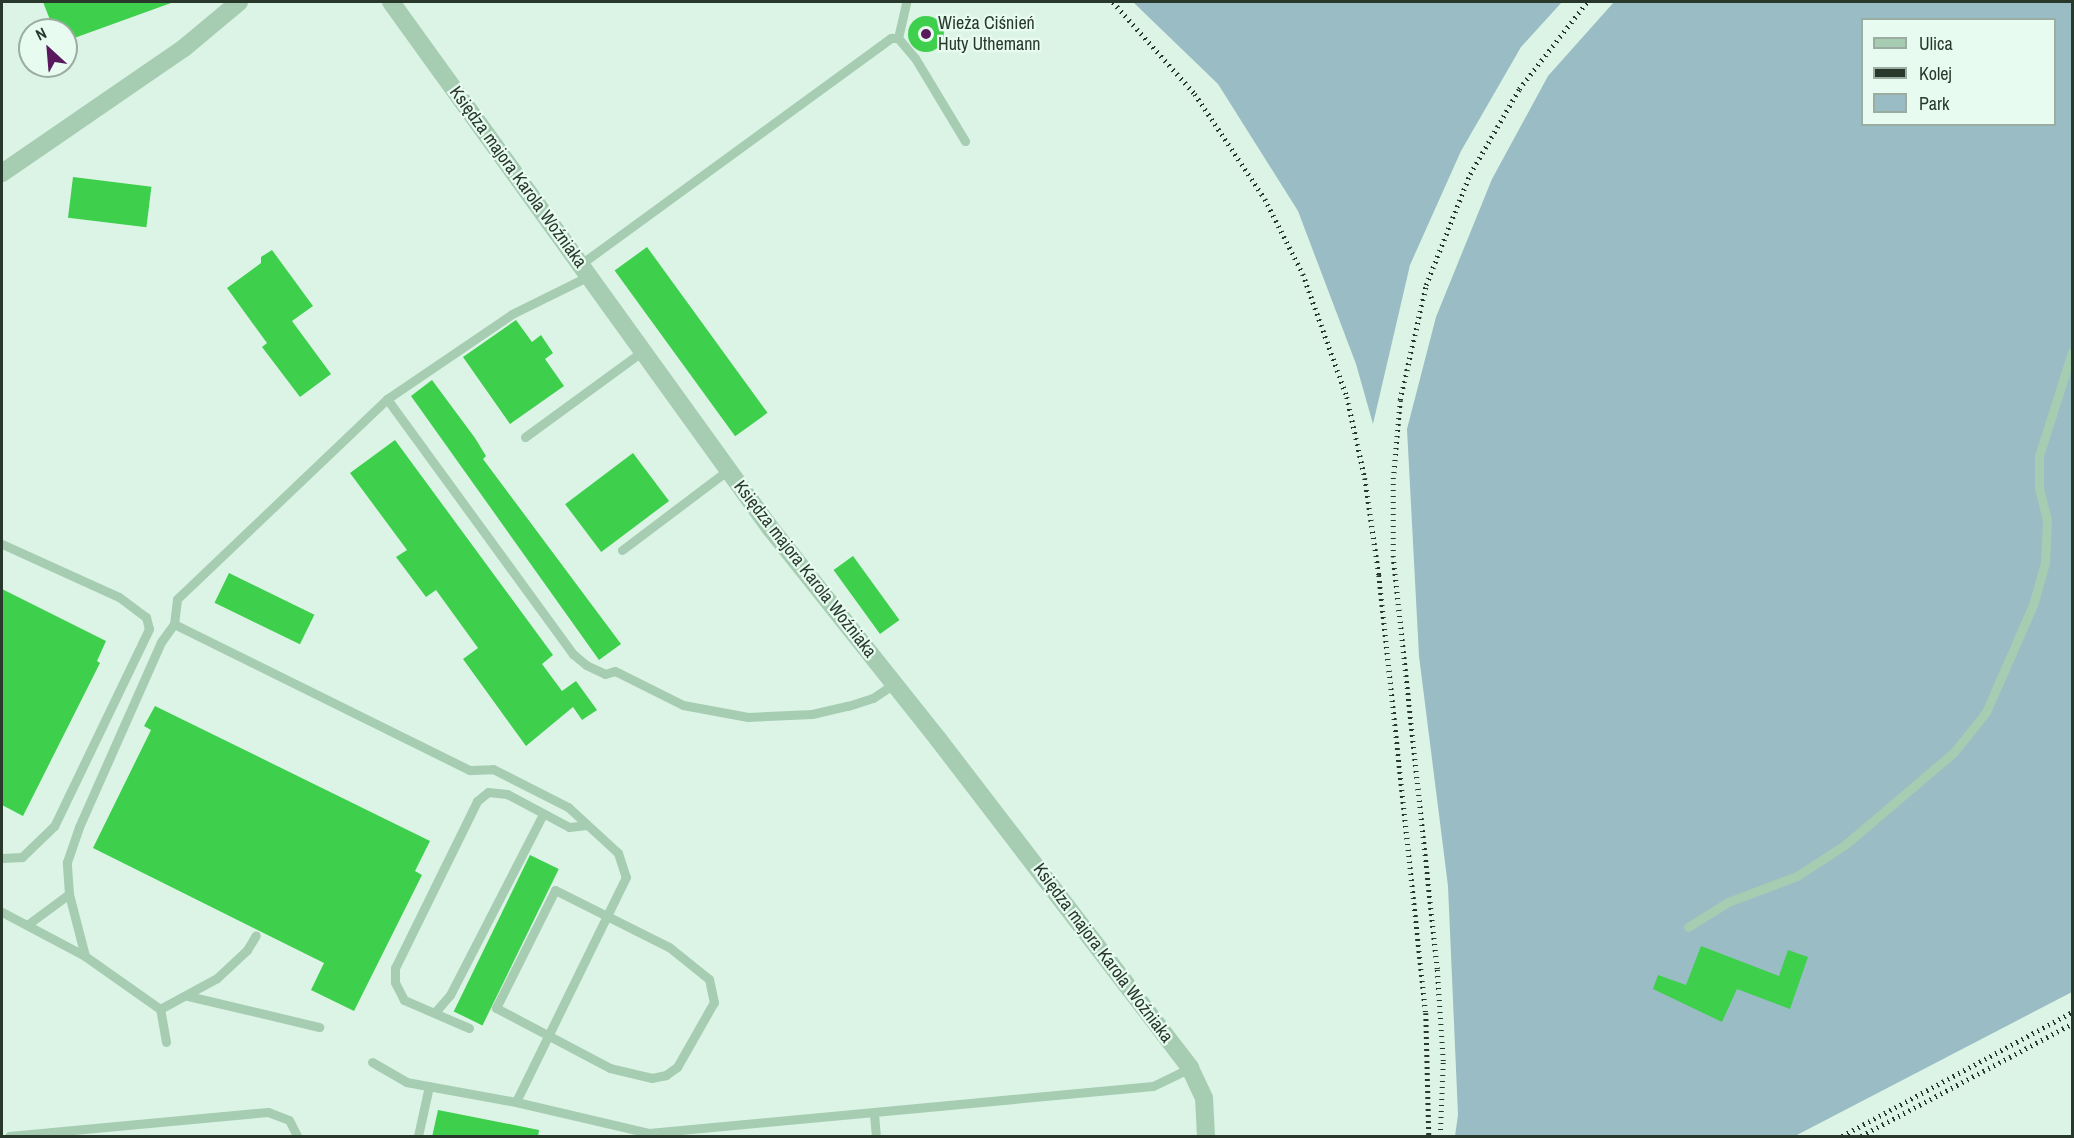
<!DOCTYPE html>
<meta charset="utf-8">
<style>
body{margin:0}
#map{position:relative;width:2074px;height:1138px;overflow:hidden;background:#dbf4e5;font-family:"Archivo Narrow",sans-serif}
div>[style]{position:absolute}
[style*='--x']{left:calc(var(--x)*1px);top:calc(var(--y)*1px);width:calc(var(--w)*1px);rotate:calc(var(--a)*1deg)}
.green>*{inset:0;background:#9abcc4}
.building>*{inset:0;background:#3ecf4d;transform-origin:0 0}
.round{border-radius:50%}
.lane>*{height:9px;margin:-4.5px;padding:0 4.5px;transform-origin:4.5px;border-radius:4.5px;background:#a6cdb2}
.street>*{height:18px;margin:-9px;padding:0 9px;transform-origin:9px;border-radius:9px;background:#a6cdb2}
.rail>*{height:4.5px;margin-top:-2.25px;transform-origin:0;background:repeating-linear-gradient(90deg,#28392b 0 1.5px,transparent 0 6px)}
.dots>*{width:16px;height:16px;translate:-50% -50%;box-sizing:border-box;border:3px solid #e8fbf0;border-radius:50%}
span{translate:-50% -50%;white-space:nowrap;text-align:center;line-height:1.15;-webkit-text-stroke:4.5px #e8fbf0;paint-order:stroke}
.poi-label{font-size:18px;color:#28392b}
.left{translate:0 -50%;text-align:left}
.street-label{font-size:18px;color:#28392b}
.frame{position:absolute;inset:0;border:3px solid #28392b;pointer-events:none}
.legend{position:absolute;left:1861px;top:18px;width:195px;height:108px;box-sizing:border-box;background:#e8fbf0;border:2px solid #9bada1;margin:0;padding:8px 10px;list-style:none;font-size:18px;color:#28392b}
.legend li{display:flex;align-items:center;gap:12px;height:30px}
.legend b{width:30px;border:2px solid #9bada1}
.north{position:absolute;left:18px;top:18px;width:60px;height:60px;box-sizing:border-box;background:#e8fbf0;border:2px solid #9bada1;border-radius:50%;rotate:334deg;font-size:16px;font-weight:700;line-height:24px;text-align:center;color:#28392b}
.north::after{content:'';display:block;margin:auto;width:21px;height:27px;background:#581a5d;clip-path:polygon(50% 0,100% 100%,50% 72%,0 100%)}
</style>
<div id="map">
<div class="green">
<i style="clip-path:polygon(1133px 2px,1562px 2px,1521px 47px,1461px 151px,1410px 265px,1373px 424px,1356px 364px,1298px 211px,1218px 84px)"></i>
<i style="clip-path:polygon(evenodd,1614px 2px,2072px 2px,2072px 992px,1795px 1136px,1455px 1136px,1458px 1115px,1448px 886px,1419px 656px,1407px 429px,1436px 317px,1492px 179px,1548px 76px,1614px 2px,1862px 20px,2054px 20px,2054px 124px,1862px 124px,1862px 20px)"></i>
</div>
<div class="building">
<i style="clip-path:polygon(43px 2px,170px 2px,171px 3px,66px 41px,66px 30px,54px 30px)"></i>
<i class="round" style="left:908px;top:16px;width:36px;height:36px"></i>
<i style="left:73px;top:177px;width:79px;height:41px;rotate:7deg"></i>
<i style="left:647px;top:247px;width:205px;height:40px;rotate:54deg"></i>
<i style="clip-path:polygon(272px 250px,313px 306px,292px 321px,331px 374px,300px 397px,262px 347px,267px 343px,227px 288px,261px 263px,261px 257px)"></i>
<i style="clip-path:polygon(516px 320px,532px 342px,541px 335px,553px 353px,545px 359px,564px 386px,510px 424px,463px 357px)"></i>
<i style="clip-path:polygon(432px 380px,475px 438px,486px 456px,483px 459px,621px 644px,599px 660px,411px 396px)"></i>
<i style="clip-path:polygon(395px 440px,553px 655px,542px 664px,562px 691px,576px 681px,597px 710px,582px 720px,573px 707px,526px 746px,463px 659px,478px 648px,436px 590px,426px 597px,396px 557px,407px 550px,350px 473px)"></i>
<i style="left:633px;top:453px;width:60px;height:85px;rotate:53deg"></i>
<i style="left:853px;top:556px;width:79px;height:24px;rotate:54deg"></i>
<i style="left:229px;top:573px;width:95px;height:33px;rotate:26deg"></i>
<i style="clip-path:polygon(2px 589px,106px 641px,97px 661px,100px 663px,23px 816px,2px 805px)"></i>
<i style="clip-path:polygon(155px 706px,430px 841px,415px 871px,422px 875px,354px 1011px,311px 990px,324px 963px,93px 848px,151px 730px,144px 726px)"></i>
<i style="left:530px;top:855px;width:32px;height:174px;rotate:26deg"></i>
<i style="clip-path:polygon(1701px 946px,1779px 976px,1788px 950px,1808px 957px,1790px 1009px,1737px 989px,1722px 1022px,1653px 989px,1658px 975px,1686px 985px)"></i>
<i style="clip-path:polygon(438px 1110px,539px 1130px,538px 1137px,432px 1137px)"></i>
</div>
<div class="lane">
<i style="--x:898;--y:38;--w:37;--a:-77"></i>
<i style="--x:581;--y:264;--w:384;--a:-36.1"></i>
<i style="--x:891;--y:38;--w:7;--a:0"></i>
<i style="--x:898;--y:38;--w:26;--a:50"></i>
<i style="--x:915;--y:58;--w:97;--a:58.9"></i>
<i style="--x:387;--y:399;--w:316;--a:53.9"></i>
<i style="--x:573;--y:654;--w:17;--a:40"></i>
<i style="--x:586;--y:665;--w:21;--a:25"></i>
<i style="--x:605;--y:674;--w:10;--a:-17"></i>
<i style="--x:615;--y:671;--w:76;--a:26.6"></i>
<i style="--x:683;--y:705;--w:66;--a:10.5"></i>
<i style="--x:748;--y:717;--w:64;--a:-2.7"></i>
<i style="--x:812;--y:714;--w:37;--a:-13"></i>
<i style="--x:848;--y:706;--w:26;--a:-18"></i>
<i style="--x:873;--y:698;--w:25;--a:-34"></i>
<i style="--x:525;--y:437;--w:146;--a:-36.1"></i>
<i style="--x:2;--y:544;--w:128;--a:24.4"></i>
<i style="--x:119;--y:597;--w:34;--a:37"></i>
<i style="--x:146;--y:617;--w:12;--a:76"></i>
<i style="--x:149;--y:629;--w:219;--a:115.7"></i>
<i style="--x:54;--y:826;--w:45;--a:135.9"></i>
<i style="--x:22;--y:857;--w:20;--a:177"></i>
<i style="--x:622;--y:550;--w:133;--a:-37"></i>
<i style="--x:174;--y:624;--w:330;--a:26.3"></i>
<i style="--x:470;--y:770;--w:23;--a:-2"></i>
<i style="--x:493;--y:769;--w:84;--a:26.9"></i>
<i style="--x:568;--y:807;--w:68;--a:42.6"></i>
<i style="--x:618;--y:853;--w:25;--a:72"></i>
<i style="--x:626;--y:877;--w:250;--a:116.1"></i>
<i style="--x:516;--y:1102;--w:137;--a:13.1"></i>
<i style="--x:649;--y:1133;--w:506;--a:-5.33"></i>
<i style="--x:1153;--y:1086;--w:41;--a:-25.9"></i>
<i style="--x:555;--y:890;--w:127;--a:26.6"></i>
<i style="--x:669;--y:947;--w:51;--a:38.7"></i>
<i style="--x:709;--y:979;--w:24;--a:78"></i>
<i style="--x:714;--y:1002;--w:75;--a:119.6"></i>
<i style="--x:677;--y:1067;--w:14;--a:144"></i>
<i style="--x:666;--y:1075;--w:14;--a:168"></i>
<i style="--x:652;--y:1078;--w:43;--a:-166.6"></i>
<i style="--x:610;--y:1068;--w:129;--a:-152.2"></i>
<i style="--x:496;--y:1008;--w:132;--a:-63.4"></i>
<i style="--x:2;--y:912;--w:94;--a:27.9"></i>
<i style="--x:27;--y:925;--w:52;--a:-36.4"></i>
<i style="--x:1688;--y:927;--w:47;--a:-32"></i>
<i style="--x:1728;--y:902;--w:74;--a:-20.6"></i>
<i style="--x:1797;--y:876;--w:59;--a:-33.1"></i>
<i style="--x:1846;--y:844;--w:142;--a:-40.4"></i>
<i style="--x:1954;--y:752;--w:51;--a:-51.3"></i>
<i style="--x:1986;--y:712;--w:117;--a:-66.3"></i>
<i style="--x:2033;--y:605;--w:44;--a:-74.1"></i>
<i style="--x:2045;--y:563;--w:43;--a:-87.3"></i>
<i style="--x:2047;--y:520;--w:34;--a:-104"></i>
<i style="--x:2039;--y:487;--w:31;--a:-90"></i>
<i style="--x:2039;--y:456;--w:109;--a:-72.4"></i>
<i style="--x:188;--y:996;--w:135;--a:13.3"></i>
<i style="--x:160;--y:1009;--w:65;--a:-28.5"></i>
<i style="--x:217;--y:978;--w:41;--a:-43"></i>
<i style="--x:247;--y:950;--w:17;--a:-59"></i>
<i style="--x:436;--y:1011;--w:21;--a:-49"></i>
<i style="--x:450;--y:995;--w:203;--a:-62.8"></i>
<i style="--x:469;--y:1028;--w:71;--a:-156.7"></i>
<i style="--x:404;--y:1000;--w:20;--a:-117"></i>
<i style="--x:395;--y:982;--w:14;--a:-90"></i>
<i style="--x:395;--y:968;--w:186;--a:-63.8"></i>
<i style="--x:477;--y:801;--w:14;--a:-39"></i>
<i style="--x:488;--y:792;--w:19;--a:6"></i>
<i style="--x:507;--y:794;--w:70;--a:28"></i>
<i style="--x:569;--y:827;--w:18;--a:-6"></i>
<i style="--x:166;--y:1042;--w:34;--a:-100"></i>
<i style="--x:160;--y:1009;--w:92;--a:-144.8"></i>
<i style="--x:85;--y:956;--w:64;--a:-104.5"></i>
<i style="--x:69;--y:894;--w:32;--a:-94"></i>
<i style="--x:67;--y:862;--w:37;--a:-71"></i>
<i style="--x:79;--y:827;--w:202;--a:-66.1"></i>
<i style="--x:161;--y:642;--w:22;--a:-54"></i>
<i style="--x:174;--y:624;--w:25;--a:-83"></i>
<i style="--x:177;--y:599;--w:290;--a:-43.6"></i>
<i style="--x:387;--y:399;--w:151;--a:-34.2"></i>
<i style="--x:512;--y:314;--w:86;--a:-26.3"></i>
<i style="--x:372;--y:1062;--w:39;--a:30"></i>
<i style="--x:406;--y:1082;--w:112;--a:10.3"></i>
<i style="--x:874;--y:1114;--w:22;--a:85"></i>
<i style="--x:9;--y:1136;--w:260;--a:-5.3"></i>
<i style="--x:268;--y:1112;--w:22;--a:21"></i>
<i style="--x:289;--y:1120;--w:18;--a:63"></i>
<i style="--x:418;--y:1136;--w:51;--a:-77.6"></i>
</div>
<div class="street">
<i style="--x:391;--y:2;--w:650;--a:54.21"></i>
<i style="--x:771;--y:529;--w:268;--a:51.5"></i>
<i style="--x:938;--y:739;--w:414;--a:52.5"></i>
<i style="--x:1190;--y:1068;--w:33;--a:65"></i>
<i style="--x:1204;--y:1098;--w:38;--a:87"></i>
<i style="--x:2;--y:173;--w:221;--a:-34.5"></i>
<i style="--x:184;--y:48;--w:72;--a:-39.9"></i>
</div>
<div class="rail">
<i style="--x:1113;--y:2;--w:123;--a:48.3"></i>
<i style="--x:1195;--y:94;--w:126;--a:56.3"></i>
<i style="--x:1265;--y:199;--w:84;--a:63.1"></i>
<i style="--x:1303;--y:274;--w:131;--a:70.3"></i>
<i style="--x:1347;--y:397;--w:83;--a:77.5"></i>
<i style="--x:1365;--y:478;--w:98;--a:81.8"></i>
<i style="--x:1379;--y:575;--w:441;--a:83.9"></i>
<i style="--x:1426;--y:1013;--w:123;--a:88.6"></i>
<i style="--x:1440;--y:1136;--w:75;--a:-87.7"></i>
<i style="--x:1443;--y:1061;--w:92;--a:-93.7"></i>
<i style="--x:1437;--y:969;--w:414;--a:-96.1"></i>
<i style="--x:1393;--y:557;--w:78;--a:-90"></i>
<i style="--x:1393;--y:479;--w:79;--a:-84.9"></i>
<i style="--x:1400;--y:400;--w:118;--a:-77.3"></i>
<i style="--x:1426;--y:285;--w:119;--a:-68.4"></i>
<i style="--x:1470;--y:174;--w:98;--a:-60"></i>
<i style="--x:1519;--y:89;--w:110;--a:-52"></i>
<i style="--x:1842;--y:1136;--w:261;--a:-28.3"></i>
<i style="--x:1861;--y:1136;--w:239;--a:-28"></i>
</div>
<div class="dots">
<i style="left:926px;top:34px;background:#581a5d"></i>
</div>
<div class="poi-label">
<span class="left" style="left:938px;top:34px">Wieża Ciśnień<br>Huty Uthemann</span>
</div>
<div class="street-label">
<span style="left:518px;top:177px;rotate:54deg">Księdza majora Karola Woźniaka</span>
<span style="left:805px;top:569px;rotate:52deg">Księdza majora Karola Woźniaka</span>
<span style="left:1103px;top:953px;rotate:53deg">Księdza majora Karola Woźniaka</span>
</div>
<div class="frame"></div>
<ul class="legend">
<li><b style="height:8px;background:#a6cdb2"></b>Ulica</li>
<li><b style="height:8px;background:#28392b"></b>Kolej</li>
<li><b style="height:16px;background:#9abcc4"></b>Park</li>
</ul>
<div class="north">N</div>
</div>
